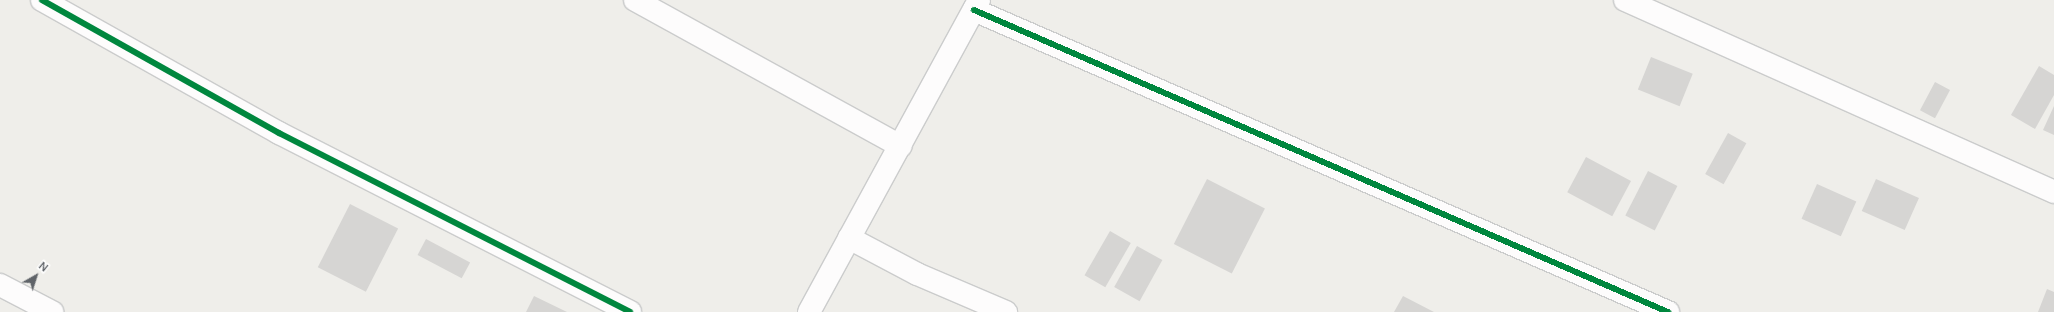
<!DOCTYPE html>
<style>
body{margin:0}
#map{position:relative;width:2054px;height:312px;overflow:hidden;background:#efeeea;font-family:Manrope,sans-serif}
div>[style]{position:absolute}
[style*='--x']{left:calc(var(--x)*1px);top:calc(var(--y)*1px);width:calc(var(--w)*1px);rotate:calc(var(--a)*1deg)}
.building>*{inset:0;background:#d6d5d3;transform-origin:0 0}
.roads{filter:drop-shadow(1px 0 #cbcccc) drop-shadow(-1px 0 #cbcccc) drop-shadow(0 1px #cbcccc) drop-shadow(0 -1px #cbcccc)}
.minor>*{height:22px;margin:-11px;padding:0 11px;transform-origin:11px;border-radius:11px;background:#fdfcfc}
.secondary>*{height:22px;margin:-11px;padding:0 11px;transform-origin:11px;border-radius:11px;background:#fdfcfc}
.cycleway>*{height:6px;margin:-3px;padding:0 3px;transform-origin:3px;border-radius:3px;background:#00873e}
span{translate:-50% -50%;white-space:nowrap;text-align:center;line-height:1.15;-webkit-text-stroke:3.5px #fff;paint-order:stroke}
.north{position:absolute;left:16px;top:256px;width:40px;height:40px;-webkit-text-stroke:3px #fff;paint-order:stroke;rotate:39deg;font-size:11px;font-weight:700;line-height:16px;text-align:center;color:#5f6368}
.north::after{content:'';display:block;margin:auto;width:14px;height:18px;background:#5f6368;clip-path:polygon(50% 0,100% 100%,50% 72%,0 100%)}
</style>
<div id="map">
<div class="building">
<i style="left:1651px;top:57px;width:45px;height:35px;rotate:22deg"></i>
<i style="clip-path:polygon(2039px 66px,2054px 75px,2054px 95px,2035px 129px,2011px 115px)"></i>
<i style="left:1935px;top:82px;width:17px;height:32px;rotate:28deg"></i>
<i style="clip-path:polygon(2054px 106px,2054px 135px,2043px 130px)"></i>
<i style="left:1728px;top:133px;width:21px;height:47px;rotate:29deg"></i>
<i style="left:1586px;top:157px;width:51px;height:40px;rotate:28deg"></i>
<i style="left:1648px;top:171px;width:33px;height:50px;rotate:27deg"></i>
<i style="left:1207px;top:179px;width:65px;height:73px;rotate:27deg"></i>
<i style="left:1876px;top:179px;width:47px;height:35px;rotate:24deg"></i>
<i style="left:1817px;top:184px;width:43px;height:38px;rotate:24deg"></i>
<i style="left:350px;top:204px;width:54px;height:71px;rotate:27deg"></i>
<i style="left:1110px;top:231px;width:24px;height:51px;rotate:30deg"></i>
<i style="left:426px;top:239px;width:50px;height:18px;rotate:28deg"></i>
<i style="left:1137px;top:246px;width:29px;height:47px;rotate:29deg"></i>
<i style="clip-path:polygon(2047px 289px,2054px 292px,2054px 312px,2038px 312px)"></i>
<i style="clip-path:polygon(534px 296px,567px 312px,526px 312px)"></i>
<i style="clip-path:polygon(1403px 296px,1434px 312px,1394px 312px)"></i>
</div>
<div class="roads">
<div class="minor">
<i style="--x:42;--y:0;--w:272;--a:29.3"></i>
<i style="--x:279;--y:133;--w:394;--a:27"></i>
<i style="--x:635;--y:0;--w:303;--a:28.8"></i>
<i style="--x:1625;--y:0;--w:470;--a:24.1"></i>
<i style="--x:974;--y:10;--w:757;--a:23.52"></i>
<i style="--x:849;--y:238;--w:77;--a:27.9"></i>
<i style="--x:917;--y:274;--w:97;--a:23.1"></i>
<i style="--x:0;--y:285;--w:59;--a:27.4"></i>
</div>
<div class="secondary">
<i style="--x:809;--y:312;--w:355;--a:-61.4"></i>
</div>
</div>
<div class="cycleway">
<i style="--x:42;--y:0;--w:272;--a:29.3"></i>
<i style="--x:279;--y:133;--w:394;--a:27"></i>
<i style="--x:974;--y:10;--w:757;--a:23.52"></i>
</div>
<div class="north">N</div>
</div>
